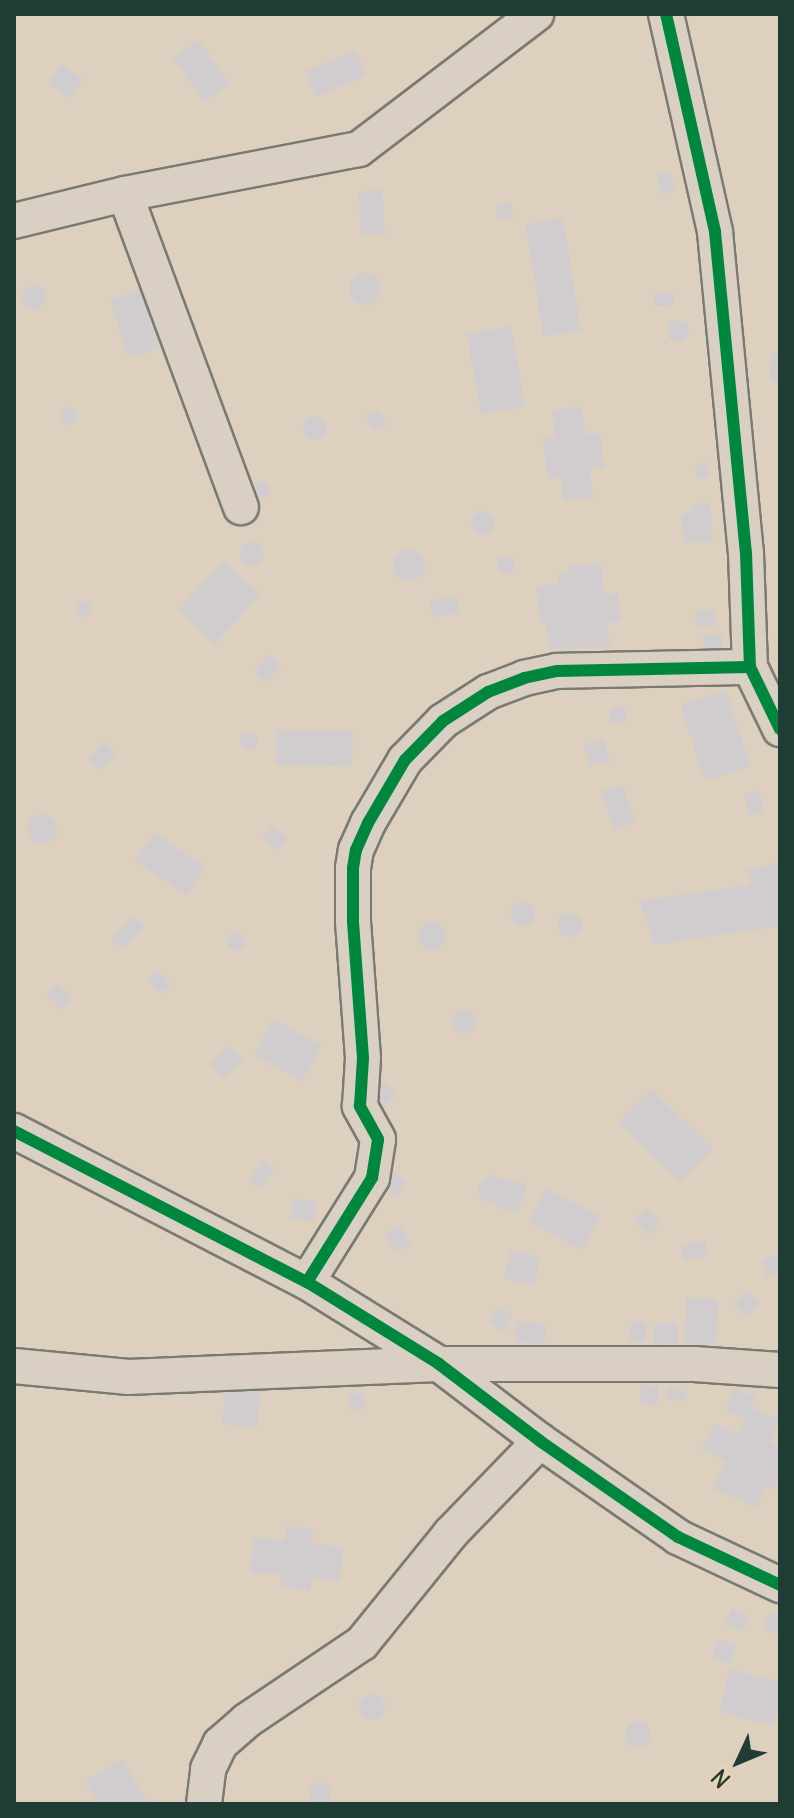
<!DOCTYPE html>
<style>
body{margin:0}
#map{position:relative;width:794px;height:1818px;overflow:hidden;background:#ddd0bf;font-family:Delius,sans-serif}
div>[style]{position:absolute}
[style*='--x']{left:calc(var(--x)*1px);top:calc(var(--y)*1px);width:calc(var(--w)*1px);rotate:calc(var(--a)*1deg)}
.building>*{inset:0;background:#d1cdce;transform-origin:0 0}
.round{border-radius:50%}
.roads{filter:drop-shadow(2px 0 #7a7a70) drop-shadow(-2px 0 #7a7a70) drop-shadow(0 2px #7a7a70) drop-shadow(0 -2px #7a7a70)}
.minor>*{height:34px;margin:-17px;padding:0 17px;transform-origin:17px;border-radius:17px;background:#d9cfc3}
.cycleway>*{height:12px;margin:-6px;padding:0 6px;transform-origin:6px;border-radius:6px;background:#00873e}
span{translate:-50% -50%;white-space:nowrap;text-align:center;line-height:1.15;-webkit-text-stroke:6px #ead2b2;paint-order:stroke}
.frame{position:absolute;inset:0;border:16px solid #1f3d34;pointer-events:none}
.north{position:absolute;left:698px;top:1722px;width:80px;height:80px;-webkit-text-stroke:6px #ead2b2;paint-order:stroke;rotate:226deg;font-size:22px;font-weight:700;line-height:32px;text-align:center;color:#1f3d34}
.north::after{content:'';display:block;margin:auto;width:28px;height:36px;background:#1f3d34;clip-path:polygon(50% 0,100% 100%,50% 72%,0 100%)}
</style>
<div id="map">
<div class="building">
<i style="left:198px;top:40px;width:54px;height:31px;rotate:54deg"></i>
<i style="left:355px;top:50px;width:28px;height:54px;rotate:67deg"></i>
<i style="left:62px;top:64px;width:26px;height:24px;rotate:36deg"></i>
<i style="left:669px;top:170px;width:21px;height:14px;rotate:73deg"></i>
<i style="left:382px;top:190px;width:44px;height:24px;rotate:86deg"></i>
<i style="left:512px;top:203px;width:16px;height:16px;rotate:86deg"></i>
<i style="left:563px;top:218px;width:114px;height:38px;rotate:81deg"></i>
<i class="round" style="left:349px;top:273px;width:32px;height:32px"></i>
<i class="round" style="left:22px;top:285px;width:24px;height:24px"></i>
<i style="left:141px;top:290px;width:61px;height:32px;rotate:73deg"></i>
<i style="left:673px;top:292px;width:13px;height:19px;rotate:86deg"></i>
<i class="round" style="left:667px;top:320px;width:22px;height:22px"></i>
<i style="left:511px;top:326px;width:82px;height:45px;rotate:80deg"></i>
<i style="clip-path:polygon(772px 354px,780px 355px,780px 382px,770px 381px)"></i>
<i class="round" style="left:60px;top:407px;width:18px;height:18px"></i>
<i style="clip-path:polygon(581px 407px,585px 435px,600px 433px,604px 467px,590px 469px,593px 497px,563px 501px,561px 477px,548px 479px,543px 439px,555px 438px,552px 410px)"></i>
<i style="left:380px;top:409px;width:17px;height:16px;rotate:65deg"></i>
<i class="round" style="left:303px;top:416px;width:24px;height:24px"></i>
<i style="left:707px;top:462px;width:15px;height:12px;rotate:79deg"></i>
<i class="round" style="left:252px;top:481px;width:18px;height:18px"></i>
<i style="clip-path:polygon(710px 503px,713px 541px,684px 543px,681px 514px,692px 513px,691px 504px)"></i>
<i class="round" style="left:471px;top:511px;width:24px;height:24px"></i>
<i class="round" style="left:240px;top:542px;width:24px;height:24px"></i>
<i class="round" style="left:393px;top:549px;width:32px;height:32px"></i>
<i class="round" style="left:497px;top:556px;width:18px;height:18px"></i>
<i style="left:224px;top:561px;width:50px;height:67px;rotate:43deg"></i>
<i style="clip-path:polygon(601px 563px,604px 594px,618px 593px,621px 621px,607px 623px,610px 647px,549px 649px,546px 622px,540px 622px,536px 586px,559px 584px,558px 574px,569px 573px,568px 566px)"></i>
<i style="left:457px;top:597px;width:17px;height:27px;rotate:83deg"></i>
<i class="round" style="left:76px;top:601px;width:16px;height:16px"></i>
<i style="left:715px;top:610px;width:16px;height:20px;rotate:86deg"></i>
<i style="left:722px;top:634px;width:16px;height:19px;rotate:86deg"></i>
<i style="left:270px;top:654px;width:16px;height:24px;rotate:43deg"></i>
<i style="left:726px;top:690px;width:80px;height:48px;rotate:72deg"></i>
<i class="round" style="left:609px;top:706px;width:18px;height:18px"></i>
<i style="left:276px;top:730px;width:77px;height:35px;rotate:1deg"></i>
<i class="round" style="left:240px;top:732px;width:18px;height:18px"></i>
<i style="left:604px;top:739px;width:22px;height:21px;rotate:74deg"></i>
<i style="left:103px;top:742px;width:17px;height:23px;rotate:40deg"></i>
<i style="left:622px;top:784px;width:40px;height:22px;rotate:71deg"></i>
<i style="left:758px;top:790px;width:22px;height:15px;rotate:74deg"></i>
<i class="round" style="left:27px;top:814px;width:30px;height:30px"></i>
<i style="left:272px;top:826px;width:20px;height:16px;rotate:37deg"></i>
<i style="left:154px;top:832px;width:63px;height:34px;rotate:34deg"></i>
<i style="clip-path:polygon(780px 862px,780px 926px,654px 945px,639px 901px,750px 885px,747px 870px)"></i>
<i class="round" style="left:511px;top:902px;width:24px;height:24px"></i>
<i class="round" style="left:558px;top:913px;width:24px;height:24px"></i>
<i style="left:134px;top:916px;width:16px;height:33px;rotate:45deg"></i>
<i class="round" style="left:418px;top:922px;width:28px;height:28px"></i>
<i class="round" style="left:227px;top:933px;width:18px;height:18px"></i>
<i style="left:158px;top:970px;width:20px;height:14px;rotate:49deg"></i>
<i style="left:57px;top:984px;width:20px;height:16px;rotate:41deg"></i>
<i class="round" style="left:452px;top:1010px;width:24px;height:24px"></i>
<i style="left:273px;top:1019px;width:55px;height:41px;rotate:28deg"></i>
<i style="left:229px;top:1045px;width:21px;height:27px;rotate:47deg"></i>
<i style="left:385px;top:1082px;width:17px;height:18px;rotate:50deg"></i>
<i style="left:651px;top:1089px;width:86px;height:47px;rotate:44deg"></i>
<i style="left:262px;top:1160px;width:15px;height:25px;rotate:32deg"></i>
<i style="left:394px;top:1172px;width:16px;height:18px;rotate:40deg"></i>
<i style="clip-path:polygon(489px 1175px,527px 1185px,518px 1214px,481px 1200px,478px 1185px)"></i>
<i style="left:546px;top:1188px;width:61px;height:38px;rotate:28deg"></i>
<i style="left:293px;top:1199px;width:23px;height:20px;rotate:5deg"></i>
<i style="left:646px;top:1208px;width:21px;height:17px;rotate:47deg"></i>
<i style="left:401px;top:1225px;width:22px;height:18px;rotate:63deg"></i>
<i style="left:705px;top:1240px;width:16px;height:25px;rotate:76deg"></i>
<i style="left:511px;top:1250px;width:31px;height:29px;rotate:15deg"></i>
<i style="clip-path:polygon(780px 1255px,780px 1273px,766px 1276px,762px 1259px)"></i>
<i style="left:748px;top:1290px;width:18px;height:20px;rotate:47deg"></i>
<i style="left:686px;top:1298px;width:32px;height:45px;rotate:2deg"></i>
<i style="left:497px;top:1306px;width:17px;height:20px;rotate:24deg"></i>
<i style="left:631px;top:1321px;width:16px;height:20px;rotate:4deg"></i>
<i style="left:516px;top:1322px;width:30px;height:20px;rotate:4deg"></i>
<i style="left:677px;top:1323px;width:21px;height:24px;rotate:87deg"></i>
<i style="left:227px;top:1385px;width:35px;height:39px;rotate:8deg"></i>
<i style="left:641px;top:1385px;width:17px;height:20px"></i>
<i style="clip-path:polygon(736px 1387px,756px 1398px,751px 1407px,780px 1421px,771px 1443px,780px 1448px,776px 1465px,780px 1467px,780px 1477px,774px 1489px,767px 1486px,757px 1508px,713px 1488px,726px 1461px,702px 1449px,715px 1423px,738px 1434px,745px 1419px,725px 1410px)"></i>
<i style="clip-path:polygon(667px 1388px,685px 1390px,685px 1401px,667px 1400px)"></i>
<i style="left:349px;top:1393px;width:16px;height:16px"></i>
<i style="clip-path:polygon(286px 1526px,313px 1529px,311px 1543px,343px 1547px,340px 1581px,312px 1578px,310px 1591px,280px 1587px,281px 1575px,250px 1572px,254px 1537px,284px 1541px)"></i>
<i style="left:732px;top:1608px;width:19px;height:17px;rotate:25deg"></i>
<i style="clip-path:polygon(770px 1612px,780px 1616px,780px 1636px,763px 1628px)"></i>
<i style="left:718px;top:1639px;width:20px;height:20px;rotate:18deg"></i>
<i style="clip-path:polygon(730px 1669px,780px 1682px,780px 1702px,774px 1726px,719px 1712px)"></i>
<i class="round" style="left:359px;top:1694px;width:26px;height:26px"></i>
<i class="round" style="left:625px;top:1721px;width:26px;height:26px"></i>
<i style="clip-path:polygon(122px 1759px,150px 1804px,99px 1804px,85px 1781px)"></i>
<i class="round" style="left:309px;top:1782px;width:22px;height:22px"></i>
</div>
<div class="roads">
<div class="minor">
<i style="--x:666;--y:14;--w:223;--a:77.3"></i>
<i style="--x:715;--y:232;--w:322;--a:84.5"></i>
<i style="--x:746;--y:553;--w:114;--a:88"></i>
<i style="--x:750;--y:667;--w:69;--a:64.2"></i>
<i style="--x:125;--y:194;--w:334;--a:69.7"></i>
<i style="--x:14;--y:221;--w:114;--a:-13.7"></i>
<i style="--x:125;--y:194;--w:238;--a:-10.9"></i>
<i style="--x:359;--y:149;--w:223;--a:-37.3"></i>
<i style="--x:14;--y:1131;--w:330;--a:27.3"></i>
<i style="--x:307;--y:1282;--w:155;--a:31.8"></i>
<i style="--x:439;--y:1364;--w:127;--a:37.3"></i>
<i style="--x:540;--y:1441;--w:168;--a:34.8"></i>
<i style="--x:678;--y:1537;--w:113;--a:25.2"></i>
<i style="--x:307;--y:1282;--w:123;--a:-58"></i>
<i style="--x:372;--y:1178;--w:39;--a:-81"></i>
<i style="--x:378;--y:1139;--w:38;--a:-119"></i>
<i style="--x:360;--y:1106;--w:48;--a:-86.4"></i>
<i style="--x:363;--y:1058;--w:137;--a:-94.2"></i>
<i style="--x:353;--y:921;--w:53;--a:-90"></i>
<i style="--x:353;--y:868;--w:18;--a:-81"></i>
<i style="--x:356;--y:850;--w:30;--a:-66"></i>
<i style="--x:368;--y:823;--w:73;--a:-59.6"></i>
<i style="--x:405;--y:760;--w:54;--a:-45.7"></i>
<i style="--x:443;--y:721;--w:54;--a:-32.8"></i>
<i style="--x:488;--y:692;--w:39;--a:-21"></i>
<i style="--x:524;--y:678;--w:34;--a:-12"></i>
<i style="--x:557;--y:671;--w:193;--a:-1.2"></i>
<i style="--x:14;--y:1366;--w:115;--a:5.5"></i>
<i style="--x:128;--y:1377;--w:311;--a:-2.4"></i>
<i style="--x:439;--y:1364;--w:255;--a:0"></i>
<i style="--x:694;--y:1364;--w:86;--a:4"></i>
<i style="--x:204;--y:1804;--w:35;--a:-83"></i>
<i style="--x:208;--y:1769;--w:28;--a:-64"></i>
<i style="--x:220;--y:1744;--w:35;--a:-41"></i>
<i style="--x:246;--y:1721;--w:140;--a:-33.9"></i>
<i style="--x:362;--y:1643;--w:141;--a:-51"></i>
<i style="--x:451;--y:1533;--w:128;--a:-45.9"></i>
</div>
</div>
<div class="cycleway">
<i style="--x:666;--y:14;--w:223;--a:77.3"></i>
<i style="--x:715;--y:232;--w:322;--a:84.5"></i>
<i style="--x:746;--y:553;--w:114;--a:88"></i>
<i style="--x:750;--y:667;--w:69;--a:64.2"></i>
<i style="--x:14;--y:1131;--w:330;--a:27.3"></i>
<i style="--x:307;--y:1282;--w:155;--a:31.8"></i>
<i style="--x:439;--y:1364;--w:127;--a:37.3"></i>
<i style="--x:540;--y:1441;--w:168;--a:34.8"></i>
<i style="--x:678;--y:1537;--w:113;--a:25.2"></i>
<i style="--x:307;--y:1282;--w:123;--a:-58"></i>
<i style="--x:372;--y:1178;--w:39;--a:-81"></i>
<i style="--x:378;--y:1139;--w:38;--a:-119"></i>
<i style="--x:360;--y:1106;--w:48;--a:-86.4"></i>
<i style="--x:363;--y:1058;--w:137;--a:-94.2"></i>
<i style="--x:353;--y:921;--w:53;--a:-90"></i>
<i style="--x:353;--y:868;--w:18;--a:-81"></i>
<i style="--x:356;--y:850;--w:30;--a:-66"></i>
<i style="--x:368;--y:823;--w:73;--a:-59.6"></i>
<i style="--x:405;--y:760;--w:54;--a:-45.7"></i>
<i style="--x:443;--y:721;--w:54;--a:-32.8"></i>
<i style="--x:488;--y:692;--w:39;--a:-21"></i>
<i style="--x:524;--y:678;--w:34;--a:-12"></i>
<i style="--x:557;--y:671;--w:193;--a:-1.2"></i>
</div>
<div class="frame"></div>
<div class="north">N</div>
</div>
